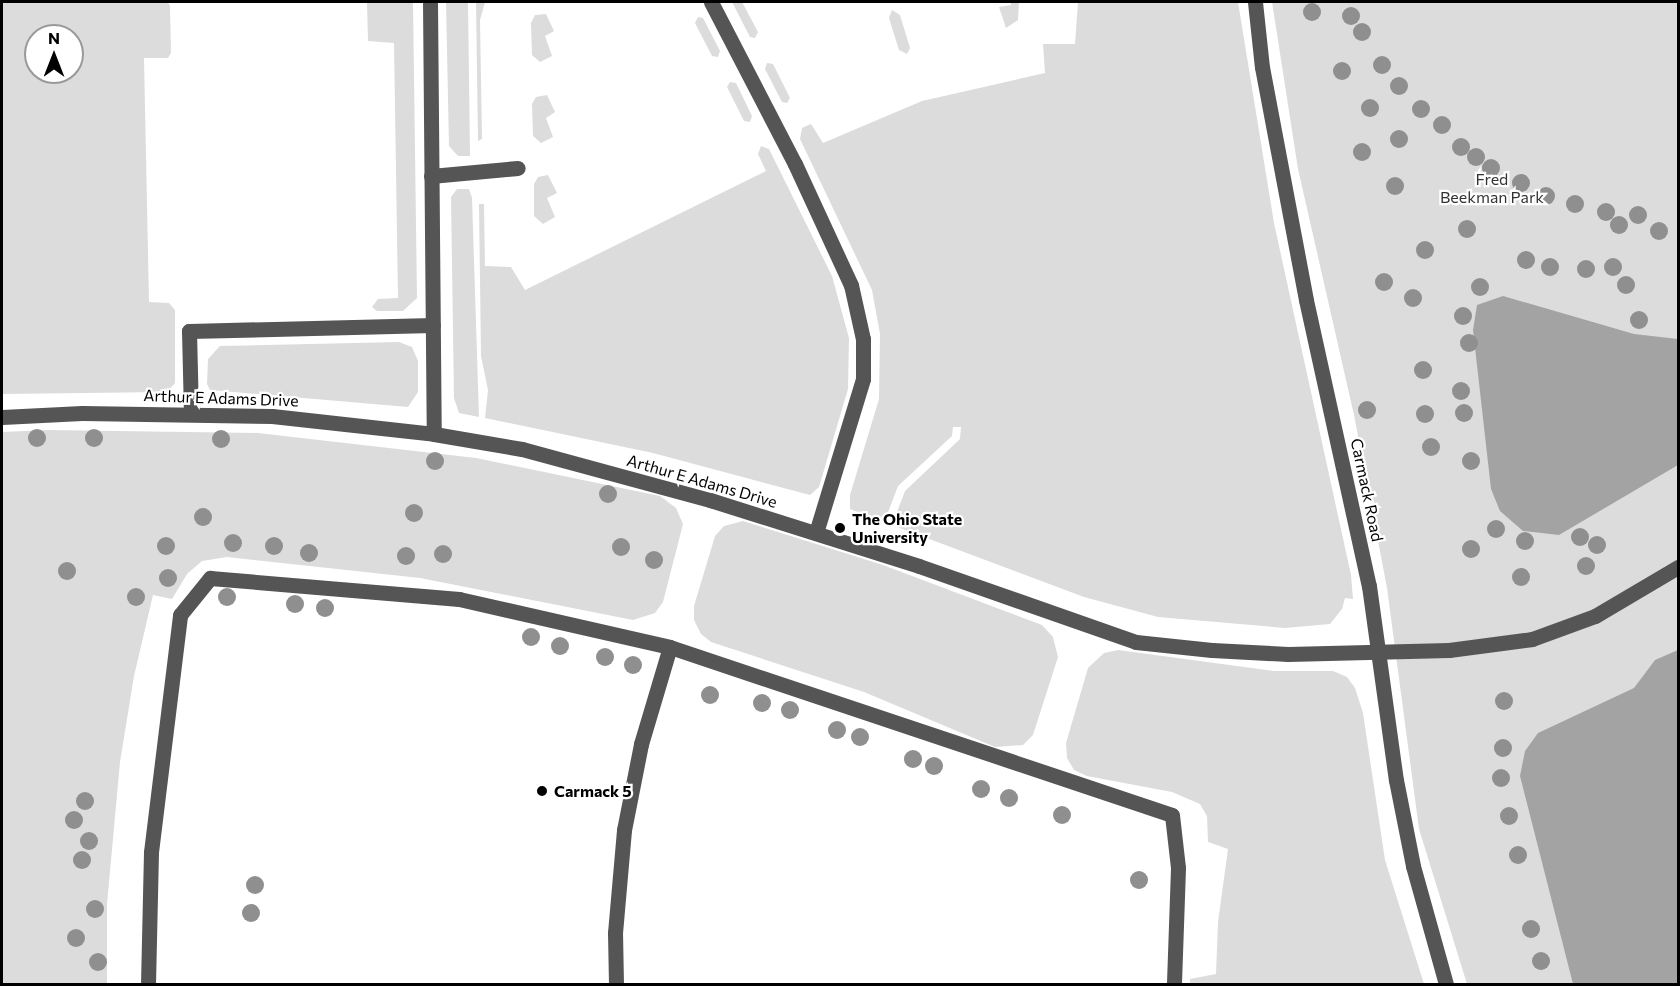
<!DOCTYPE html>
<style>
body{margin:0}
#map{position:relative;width:1680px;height:986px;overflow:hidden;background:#fff;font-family:Commissioner,sans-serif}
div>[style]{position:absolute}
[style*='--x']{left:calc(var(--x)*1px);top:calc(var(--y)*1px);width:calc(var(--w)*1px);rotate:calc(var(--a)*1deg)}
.green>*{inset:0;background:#dcdcdc}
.water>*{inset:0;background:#a3a3a3}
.minor>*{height:15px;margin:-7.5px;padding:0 7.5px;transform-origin:7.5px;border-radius:7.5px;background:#555}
.trees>*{width:18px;height:18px;margin:-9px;border-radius:50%;background:#8f8f8f}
.dots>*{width:16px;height:16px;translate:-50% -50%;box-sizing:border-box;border:3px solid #fff;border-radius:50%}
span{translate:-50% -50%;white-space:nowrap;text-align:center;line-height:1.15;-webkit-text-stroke:4.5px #fff;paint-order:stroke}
.park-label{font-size:16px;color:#333}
.street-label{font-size:16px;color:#000}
.poi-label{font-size:16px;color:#000;font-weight:700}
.left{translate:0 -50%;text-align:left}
.frame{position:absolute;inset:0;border:3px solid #000;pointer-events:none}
.north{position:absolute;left:24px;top:24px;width:60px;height:60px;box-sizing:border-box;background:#fff;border:2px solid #999;border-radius:50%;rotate:0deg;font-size:16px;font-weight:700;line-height:24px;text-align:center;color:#000}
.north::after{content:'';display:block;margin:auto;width:21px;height:27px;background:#000;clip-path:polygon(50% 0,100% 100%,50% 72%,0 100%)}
</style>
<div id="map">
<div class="green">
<i style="clip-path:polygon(evenodd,2px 2px,168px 2px,170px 6px,171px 53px,168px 58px,144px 58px,149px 302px,169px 303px,175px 310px,175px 383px,167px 392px,2px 394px,2px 2px,36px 36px,72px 36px,72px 72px,36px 72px,36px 36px)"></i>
<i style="clip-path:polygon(367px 2px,413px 2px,417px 298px,403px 311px,377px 311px,372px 307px,378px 299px,398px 298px,394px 43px,368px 41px)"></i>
<i style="clip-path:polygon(446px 2px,468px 2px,470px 156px,458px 156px,449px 146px)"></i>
<i style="clip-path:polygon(476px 2px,485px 2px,480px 20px,482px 139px,478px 141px)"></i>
<i style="clip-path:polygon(732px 2px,742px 2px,758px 32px,755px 38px,750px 37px)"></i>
<i style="clip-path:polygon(1011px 2px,1019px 2px,1018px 20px,1006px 28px,999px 7px,1011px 5px)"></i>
<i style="clip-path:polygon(1078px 2px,1238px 2px,1274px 223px,1351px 575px,1353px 599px,1345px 598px,1342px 609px,1330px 624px,1285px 628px,1158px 617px,1084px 597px,892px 525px,905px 491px,960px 439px,961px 427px,953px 427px,952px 436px,898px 486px,884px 523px,850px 509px,850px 495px,879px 399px,880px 334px,872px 290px,800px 139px,802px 128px,811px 124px,823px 143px,922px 101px,1045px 73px,1043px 44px,1075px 44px)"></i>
<i style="clip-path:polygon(1272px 2px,1678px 2px,1678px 984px,1467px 984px,1419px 829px,1387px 588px,1354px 415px,1298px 169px)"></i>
<i style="clip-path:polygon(892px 10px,900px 15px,910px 48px,907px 54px,899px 50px,889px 18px)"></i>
<i style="clip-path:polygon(546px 14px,554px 31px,545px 36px,552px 56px,540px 62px,532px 55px,531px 23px,535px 15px)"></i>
<i style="clip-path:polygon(698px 17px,703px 18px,720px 51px,718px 57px,712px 56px,695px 23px)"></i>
<i style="clip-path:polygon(767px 63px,773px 64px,790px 98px,787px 103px,782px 102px,765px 69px)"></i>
<i style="clip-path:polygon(730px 82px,736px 83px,752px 116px,750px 122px,744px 121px,727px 87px)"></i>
<i style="clip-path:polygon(547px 95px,555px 112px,546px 118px,553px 137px,541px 143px,533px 136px,532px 104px,536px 97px)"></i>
<i style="clip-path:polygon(761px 146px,769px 149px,832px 276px,849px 338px,848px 389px,819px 487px,810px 495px,653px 453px,485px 418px,488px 390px,481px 356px,479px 204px,484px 204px,485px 266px,511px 267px,525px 290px,766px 171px,758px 154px)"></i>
<i style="clip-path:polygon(548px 175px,557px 193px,547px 198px,555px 217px,543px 224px,534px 216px,534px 184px,538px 177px)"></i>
<i style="clip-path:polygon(457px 189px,469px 189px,472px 198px,479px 417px,459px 413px,454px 398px,451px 197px)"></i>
<i style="clip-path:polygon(399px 342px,412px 347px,418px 361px,418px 392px,408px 407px,210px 390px,207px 384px,208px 359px,220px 346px)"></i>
<i style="clip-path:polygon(48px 430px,258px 433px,476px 458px,660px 496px,676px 508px,683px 524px,663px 602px,655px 613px,633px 620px,420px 578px,227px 557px,202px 561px,187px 574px,172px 599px,153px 595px,134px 676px,120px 762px,107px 904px,107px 984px,2px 984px,2px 432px)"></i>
<i style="clip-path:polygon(743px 521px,883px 565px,1042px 625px,1053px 637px,1058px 657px,1033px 735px,1023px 745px,995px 747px,864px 692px,711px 642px,701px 634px,694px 620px,694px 606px,715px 536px,724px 526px)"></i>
<i style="clip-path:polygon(1118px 650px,1274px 671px,1333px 671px,1347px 677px,1355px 688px,1363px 713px,1385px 860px,1424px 984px,1190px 984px,1190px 979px,1216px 974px,1218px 922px,1228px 849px,1208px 842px,1207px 816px,1200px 804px,1172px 792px,1087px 776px,1074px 770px,1067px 758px,1066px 743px,1088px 668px,1104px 653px)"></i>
</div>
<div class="water">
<i style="clip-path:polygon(1503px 296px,1634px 334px,1678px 339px,1678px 465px,1559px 535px,1523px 531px,1500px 511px,1491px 489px,1473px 330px,1477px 305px)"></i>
<i style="clip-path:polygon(1678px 650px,1678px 984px,1573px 984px,1520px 776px,1525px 751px,1538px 733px,1634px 688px,1655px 660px)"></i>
</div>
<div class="minor">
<i style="--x:430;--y:2;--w:432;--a:89.5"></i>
<i style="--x:711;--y:2;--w:182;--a:62.6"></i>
<i style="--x:795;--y:164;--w:133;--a:65.2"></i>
<i style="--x:851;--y:285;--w:55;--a:77.5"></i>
<i style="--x:863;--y:339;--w:40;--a:90"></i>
<i style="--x:863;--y:379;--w:161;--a:107"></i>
<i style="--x:1255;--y:2;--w:65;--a:83.9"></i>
<i style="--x:1262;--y:67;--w:237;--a:79.3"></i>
<i style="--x:1306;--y:300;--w:293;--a:77.6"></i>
<i style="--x:1369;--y:586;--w:196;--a:82.1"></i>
<i style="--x:1396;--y:780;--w:88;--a:78.8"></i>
<i style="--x:1413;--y:866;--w:123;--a:74.4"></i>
<i style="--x:431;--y:176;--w:87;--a:-5.3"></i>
<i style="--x:191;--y:413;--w:82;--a:-91.4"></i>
<i style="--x:189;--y:331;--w:244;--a:-1.4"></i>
<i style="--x:2;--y:417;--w:80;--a:-2.9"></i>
<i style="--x:82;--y:413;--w:190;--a:0.9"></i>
<i style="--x:272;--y:416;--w:163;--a:6.3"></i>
<i style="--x:434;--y:434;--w:89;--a:9.7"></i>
<i style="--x:522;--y:449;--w:195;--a:15.2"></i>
<i style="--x:710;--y:500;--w:219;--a:17.5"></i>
<i style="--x:919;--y:566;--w:230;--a:19.3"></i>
<i style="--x:1136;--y:642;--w:76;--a:6"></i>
<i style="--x:1212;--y:650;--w:76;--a:3"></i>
<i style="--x:1288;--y:654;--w:161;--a:-1.4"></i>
<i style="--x:1449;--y:650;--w:84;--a:-7.5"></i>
<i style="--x:1532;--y:639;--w:67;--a:-20.1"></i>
<i style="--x:1595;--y:616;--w:96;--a:-30.6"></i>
<i style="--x:148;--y:984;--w:132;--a:-88.7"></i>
<i style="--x:151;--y:852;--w:239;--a:-83"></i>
<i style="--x:180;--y:615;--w:48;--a:-51"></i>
<i style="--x:210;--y:578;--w:250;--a:4.8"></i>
<i style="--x:459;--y:599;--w:216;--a:12.8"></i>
<i style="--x:616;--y:984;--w:51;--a:-91.1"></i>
<i style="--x:615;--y:933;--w:103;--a:-85"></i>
<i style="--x:624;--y:830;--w:88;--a:-78.8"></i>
<i style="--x:641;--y:744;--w:101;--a:-73.4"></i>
<i style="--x:670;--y:647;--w:529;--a:18.5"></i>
<i style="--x:1172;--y:815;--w:53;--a:83.5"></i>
<i style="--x:1178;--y:868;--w:116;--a:92"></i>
</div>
<div class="trees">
<i style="left:1312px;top:12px"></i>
<i style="left:1351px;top:16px"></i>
<i style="left:1362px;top:32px"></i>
<i style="left:1382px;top:65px"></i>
<i style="left:1342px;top:71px"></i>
<i style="left:1399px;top:86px"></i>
<i style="left:1370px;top:108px"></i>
<i style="left:1421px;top:109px"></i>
<i style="left:1442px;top:125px"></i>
<i style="left:1399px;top:139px"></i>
<i style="left:1461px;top:147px"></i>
<i style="left:1362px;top:152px"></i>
<i style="left:1476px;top:157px"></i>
<i style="left:1491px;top:168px"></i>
<i style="left:1521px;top:183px"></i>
<i style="left:1395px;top:186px"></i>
<i style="left:1546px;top:196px"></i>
<i style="left:1575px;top:204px"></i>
<i style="left:1606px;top:212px"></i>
<i style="left:1638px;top:215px"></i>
<i style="left:1619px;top:225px"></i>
<i style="left:1467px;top:229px"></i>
<i style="left:1659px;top:231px"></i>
<i style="left:1425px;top:250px"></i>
<i style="left:1526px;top:260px"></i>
<i style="left:1550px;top:267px"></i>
<i style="left:1613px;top:267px"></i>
<i style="left:1586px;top:269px"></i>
<i style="left:1384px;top:282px"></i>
<i style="left:1626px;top:285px"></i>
<i style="left:1480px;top:287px"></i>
<i style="left:1413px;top:298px"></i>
<i style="left:1463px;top:316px"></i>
<i style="left:1639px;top:320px"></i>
<i style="left:1469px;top:343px"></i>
<i style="left:1423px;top:370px"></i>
<i style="left:1461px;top:391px"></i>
<i style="left:1367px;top:410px"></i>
<i style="left:1464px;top:413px"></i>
<i style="left:1425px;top:414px"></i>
<i style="left:37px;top:438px"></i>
<i style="left:94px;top:438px"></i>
<i style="left:221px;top:439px"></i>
<i style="left:1431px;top:447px"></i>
<i style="left:435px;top:461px"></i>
<i style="left:1471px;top:461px"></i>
<i style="left:608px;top:494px"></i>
<i style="left:414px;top:513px"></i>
<i style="left:203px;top:517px"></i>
<i style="left:1496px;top:529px"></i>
<i style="left:1580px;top:537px"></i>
<i style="left:1525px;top:541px"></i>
<i style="left:233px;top:543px"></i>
<i style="left:1597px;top:545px"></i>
<i style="left:166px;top:546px"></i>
<i style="left:274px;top:546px"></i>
<i style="left:621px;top:547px"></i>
<i style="left:1471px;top:549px"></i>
<i style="left:309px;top:553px"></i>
<i style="left:443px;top:554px"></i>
<i style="left:406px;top:556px"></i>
<i style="left:654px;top:560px"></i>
<i style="left:1586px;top:566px"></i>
<i style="left:67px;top:571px"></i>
<i style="left:1521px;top:577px"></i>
<i style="left:168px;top:578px"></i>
<i style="left:136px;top:597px"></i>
<i style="left:227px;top:597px"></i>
<i style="left:295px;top:604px"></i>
<i style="left:325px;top:608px"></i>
<i style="left:531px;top:637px"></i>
<i style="left:560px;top:646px"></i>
<i style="left:605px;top:657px"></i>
<i style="left:633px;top:665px"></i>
<i style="left:710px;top:695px"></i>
<i style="left:1504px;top:701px"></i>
<i style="left:762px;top:703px"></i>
<i style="left:790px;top:710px"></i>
<i style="left:837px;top:730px"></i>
<i style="left:860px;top:737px"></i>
<i style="left:1503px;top:748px"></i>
<i style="left:913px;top:759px"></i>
<i style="left:934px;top:766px"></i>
<i style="left:1501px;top:778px"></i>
<i style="left:981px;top:789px"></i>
<i style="left:1009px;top:798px"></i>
<i style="left:85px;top:801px"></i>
<i style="left:1062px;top:815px"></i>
<i style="left:1509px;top:816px"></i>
<i style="left:74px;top:820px"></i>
<i style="left:89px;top:841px"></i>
<i style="left:1518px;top:855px"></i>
<i style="left:82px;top:860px"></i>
<i style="left:1139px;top:880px"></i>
<i style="left:255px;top:885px"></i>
<i style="left:95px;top:909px"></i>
<i style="left:251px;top:913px"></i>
<i style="left:1531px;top:929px"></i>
<i style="left:76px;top:938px"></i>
<i style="left:1541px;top:961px"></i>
<i style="left:98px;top:962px"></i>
</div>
<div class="dots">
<i style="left:840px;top:528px;background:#000"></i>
<i style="left:542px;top:791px;background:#000"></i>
</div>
<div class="park-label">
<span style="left:1492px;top:188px">Fred<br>Beekman Park</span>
</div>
<div class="street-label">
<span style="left:221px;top:398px;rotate:2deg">Arthur E Adams Drive</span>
<span style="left:702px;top:481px;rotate:16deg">Arthur E Adams Drive</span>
<span style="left:1367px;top:490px;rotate:78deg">Carmack Road</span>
</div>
<div class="poi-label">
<span class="left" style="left:852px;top:528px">The Ohio State<br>University</span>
<span class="left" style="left:554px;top:791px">Carmack 5</span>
</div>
<div class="frame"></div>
<div class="north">N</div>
</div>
